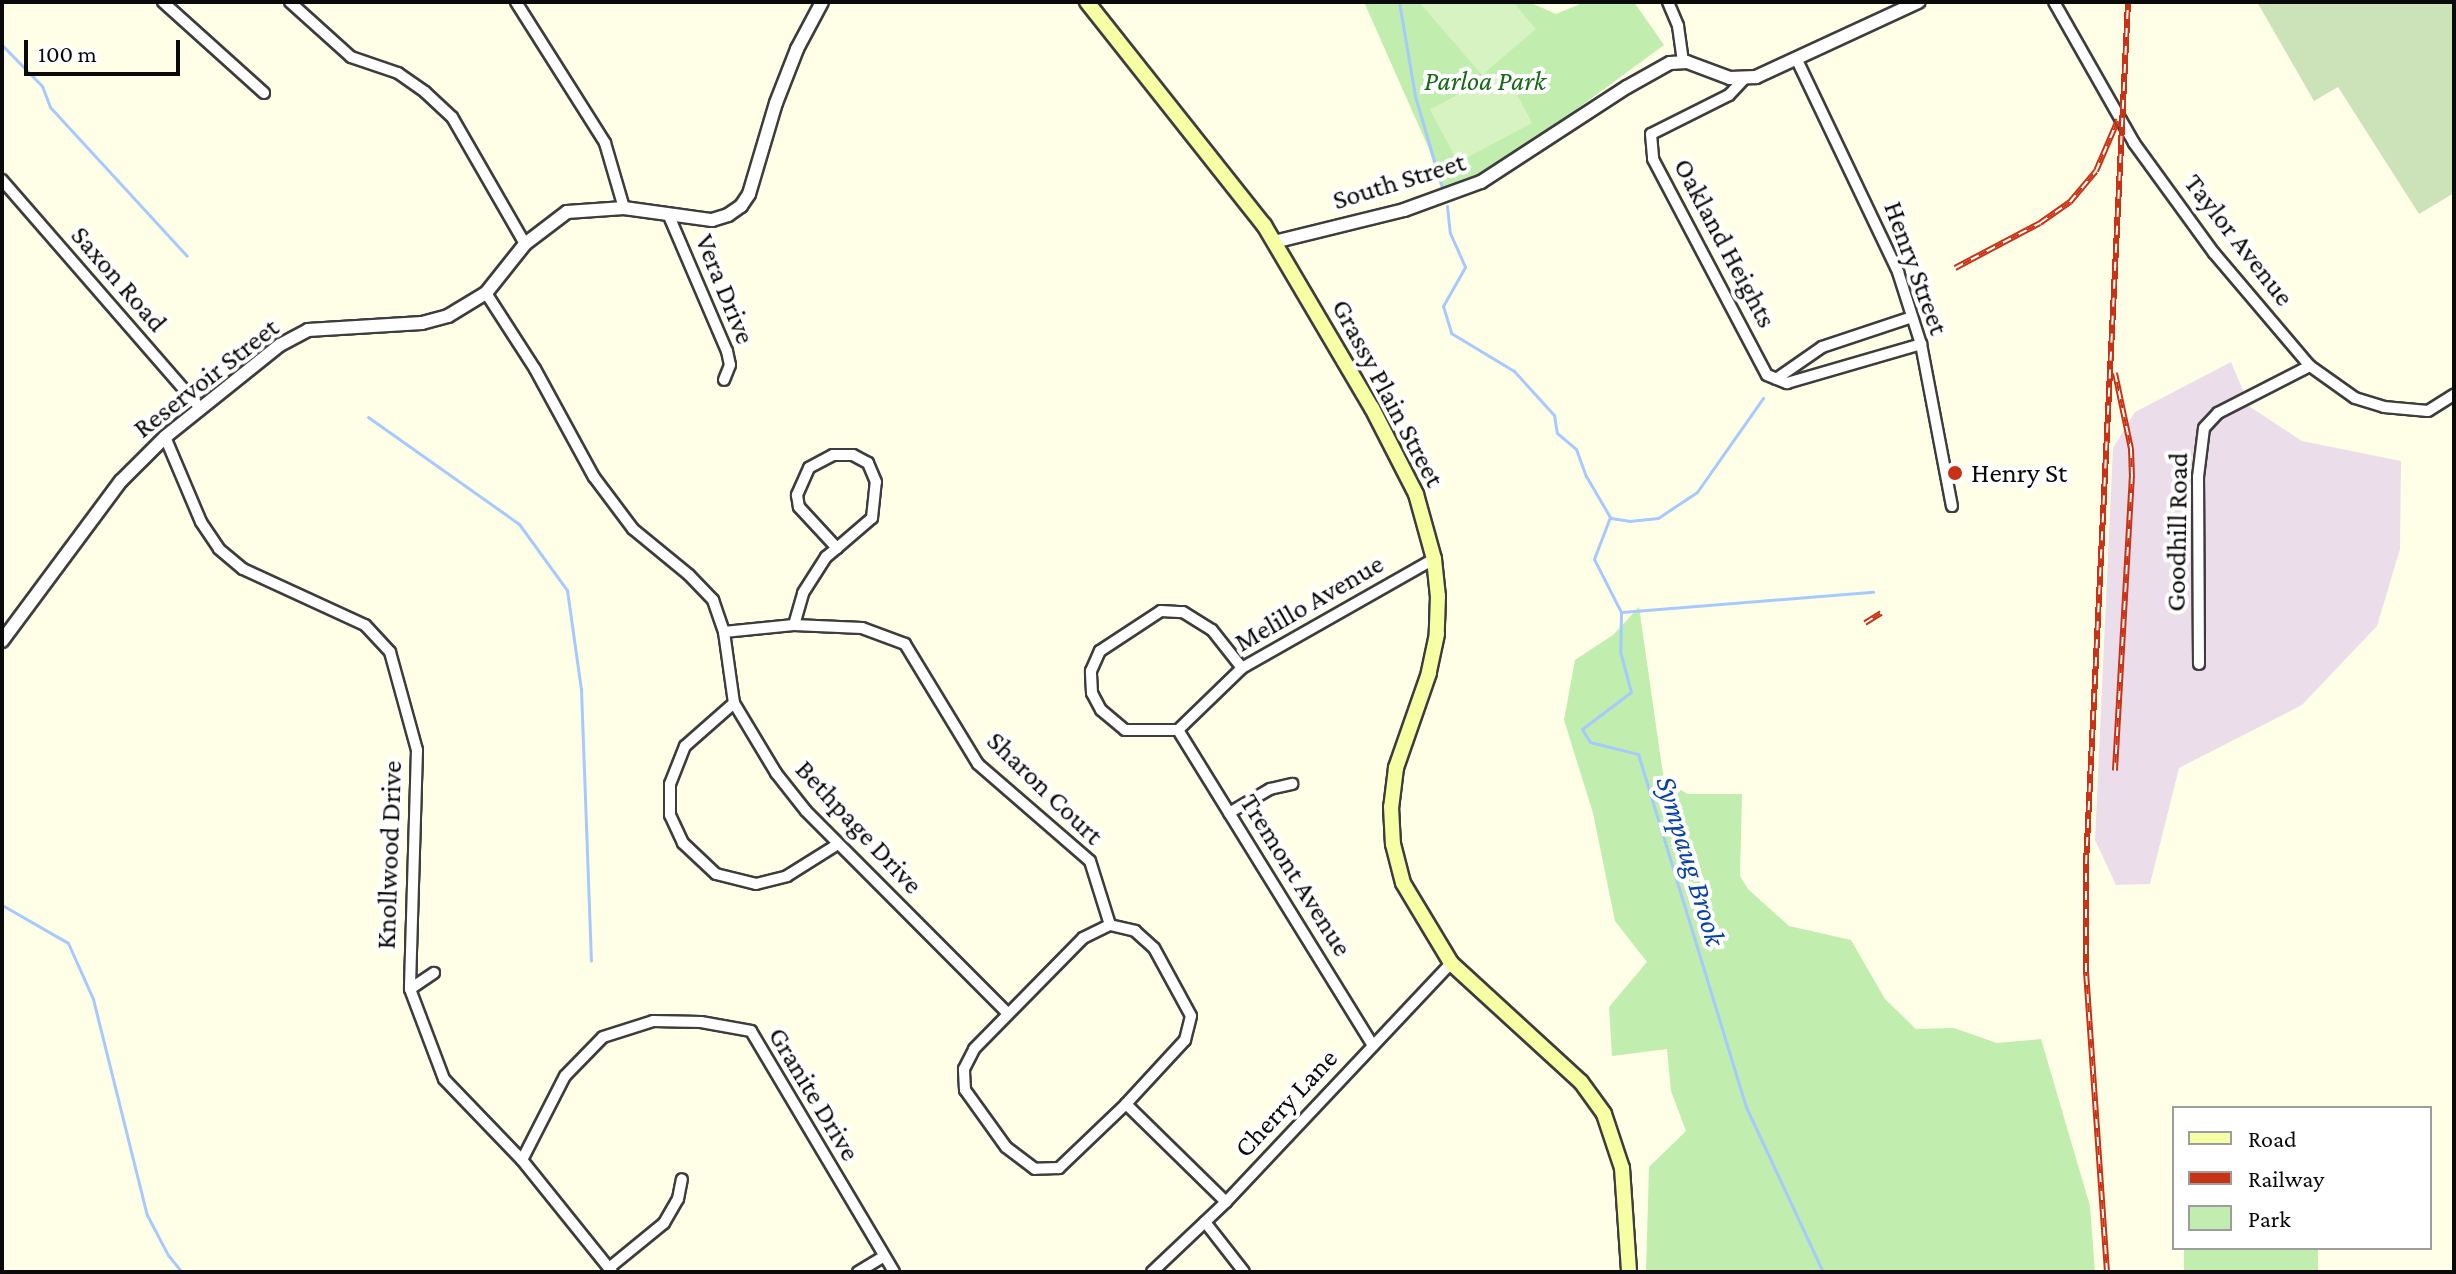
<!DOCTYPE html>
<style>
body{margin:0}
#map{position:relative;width:2456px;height:1274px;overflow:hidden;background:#ffffe8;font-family:"Crimson Pro",serif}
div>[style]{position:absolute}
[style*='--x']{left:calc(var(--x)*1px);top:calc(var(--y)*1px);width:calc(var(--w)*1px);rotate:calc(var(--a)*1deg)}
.industrial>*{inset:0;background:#ebddea}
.green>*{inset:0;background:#c1edae;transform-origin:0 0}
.cemetery>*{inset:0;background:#cce2b8}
.pitch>*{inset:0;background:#d7f3c1;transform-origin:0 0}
.stream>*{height:3px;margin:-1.5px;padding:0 1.5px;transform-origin:1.5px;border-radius:1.5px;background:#a6cafd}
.roads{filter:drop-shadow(2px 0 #3d3d3d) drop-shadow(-2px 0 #3d3d3d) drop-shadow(0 2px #3d3d3d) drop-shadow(0 -2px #3d3d3d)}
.minor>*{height:10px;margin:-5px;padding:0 5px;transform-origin:5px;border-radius:5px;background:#fff}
.tertiary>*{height:12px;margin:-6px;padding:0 6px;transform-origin:6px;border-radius:6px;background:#fff}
.secondary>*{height:14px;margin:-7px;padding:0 7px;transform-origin:7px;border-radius:7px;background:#f6ffa3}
.rail>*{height:6px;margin-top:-3px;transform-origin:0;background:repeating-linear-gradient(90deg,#fff 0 9px,#c83215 0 18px);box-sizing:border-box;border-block:2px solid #c83215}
.dots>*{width:22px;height:22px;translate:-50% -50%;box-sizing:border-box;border:4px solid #fff;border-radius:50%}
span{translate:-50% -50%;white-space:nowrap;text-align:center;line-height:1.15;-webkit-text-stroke:8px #fff;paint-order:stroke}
.park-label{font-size:28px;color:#156815;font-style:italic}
.street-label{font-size:28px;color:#0a0a0a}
.poi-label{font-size:28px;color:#0a0a0a}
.left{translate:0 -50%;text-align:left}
.water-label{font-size:30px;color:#0841a8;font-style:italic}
.frame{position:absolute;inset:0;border:4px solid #0a0a0a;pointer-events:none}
.legend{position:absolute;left:2172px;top:1106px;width:260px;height:144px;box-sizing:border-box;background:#fff;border:2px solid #9d9d9d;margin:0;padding:10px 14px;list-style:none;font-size:24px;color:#0a0a0a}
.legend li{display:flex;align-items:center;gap:16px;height:40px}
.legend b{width:40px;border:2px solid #9d9d9d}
.scale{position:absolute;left:24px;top:40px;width:156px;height:36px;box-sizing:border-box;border:4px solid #0a0a0a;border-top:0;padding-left:10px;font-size:24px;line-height:28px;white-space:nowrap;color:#0a0a0a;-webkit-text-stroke:6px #fff;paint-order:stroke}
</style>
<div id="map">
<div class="industrial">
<i style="clip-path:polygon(2231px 362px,2250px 407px,2302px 441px,2401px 461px,2400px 549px,2377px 626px,2302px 705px,2179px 768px,2150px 884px,2116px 885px,2095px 840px,2113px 448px,2135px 412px)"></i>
</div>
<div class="green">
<i style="clip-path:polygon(1364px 2px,1529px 2px,1556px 14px,1585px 2px,1634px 2px,1664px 45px,1577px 109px,1555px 129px,1474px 180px,1448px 190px,1439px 183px,1429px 149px)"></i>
<i style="clip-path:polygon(1639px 607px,1664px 781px,1688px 794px,1742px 794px,1740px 876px,1748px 889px,1789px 926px,1851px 940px,1885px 999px,1916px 1029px,1954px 1028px,1997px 1043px,2041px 1039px,2090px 1206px,2095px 1272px,1646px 1272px,1649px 1167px,1686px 1131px,1671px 1091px,1667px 1049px,1612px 1056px,1609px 1007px,1647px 962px,1615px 921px,1593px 813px,1564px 720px,1575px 660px,1613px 635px)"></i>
<i style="left:2184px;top:1248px;width:134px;height:25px"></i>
</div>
<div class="cemetery">
<i style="clip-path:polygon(2257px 2px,2454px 2px,2454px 193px,2419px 214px,2338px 87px,2314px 101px)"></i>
</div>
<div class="pitch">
<i style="clip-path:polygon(1419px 2px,1513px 2px,1536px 29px,1482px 75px)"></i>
<i style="left:1504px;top:70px;width:60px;height:84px;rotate:62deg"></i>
</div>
<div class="stream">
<i style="--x:1399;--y:2;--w:95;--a:80.3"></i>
<i style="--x:1415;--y:96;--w:96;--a:73.6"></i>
<i style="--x:2;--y:45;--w:57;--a:45.7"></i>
<i style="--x:42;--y:86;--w:22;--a:69"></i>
<i style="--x:50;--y:107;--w:202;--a:47.4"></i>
<i style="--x:1447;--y:206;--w:27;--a:84"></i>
<i style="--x:1450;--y:233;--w:37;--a:66"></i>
<i style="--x:1465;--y:267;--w:45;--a:119.4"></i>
<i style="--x:1443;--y:306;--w:28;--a:73"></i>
<i style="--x:1451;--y:333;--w:74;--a:31.1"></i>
<i style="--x:1514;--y:371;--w:59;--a:47.7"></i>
<i style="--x:1554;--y:415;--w:18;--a:81"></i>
<i style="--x:1557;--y:433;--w:25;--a:40"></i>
<i style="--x:1576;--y:449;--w:29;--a:70"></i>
<i style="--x:1586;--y:476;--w:48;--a:59.7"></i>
<i style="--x:1610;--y:517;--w:45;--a:110.9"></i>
<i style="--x:1594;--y:559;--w:59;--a:63"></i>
<i style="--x:1621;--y:612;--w:39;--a:91"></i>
<i style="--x:1620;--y:651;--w:42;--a:75"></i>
<i style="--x:1631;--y:692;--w:61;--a:142.9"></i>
<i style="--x:1582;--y:729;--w:15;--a:58"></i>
<i style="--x:1590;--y:742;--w:49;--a:14"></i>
<i style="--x:1638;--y:754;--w:369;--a:73"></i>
<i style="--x:1746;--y:1107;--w:182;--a:65"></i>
<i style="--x:368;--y:417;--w:185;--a:35.3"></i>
<i style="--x:519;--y:524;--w:82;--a:54"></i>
<i style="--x:567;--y:590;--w:100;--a:82"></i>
<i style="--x:581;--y:689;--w:272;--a:87.9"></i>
<i style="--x:1611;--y:518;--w:18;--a:9"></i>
<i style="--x:1629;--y:521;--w:29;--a:-6"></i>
<i style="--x:1658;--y:518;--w:47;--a:-33.7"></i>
<i style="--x:1697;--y:492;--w:115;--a:-54.9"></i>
<i style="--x:1622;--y:612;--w:252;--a:-4.6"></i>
<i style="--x:2;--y:905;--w:76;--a:29.9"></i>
<i style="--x:68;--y:943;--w:61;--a:65.9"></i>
<i style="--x:93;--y:999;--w:223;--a:76"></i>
<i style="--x:147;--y:1215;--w:45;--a:62.3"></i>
<i style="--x:168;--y:1255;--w:22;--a:51"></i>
</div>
<div class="roads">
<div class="minor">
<i style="--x:163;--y:2;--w:136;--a:42"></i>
<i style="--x:290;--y:2;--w:82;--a:42"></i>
<i style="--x:351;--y:57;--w:50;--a:18.8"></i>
<i style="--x:398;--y:73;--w:33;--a:35"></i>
<i style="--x:425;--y:92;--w:37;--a:43"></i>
<i style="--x:452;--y:117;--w:146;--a:60.1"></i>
<i style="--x:516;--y:2;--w:167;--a:57.7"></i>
<i style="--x:605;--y:143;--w:68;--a:73.7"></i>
<i style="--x:1668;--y:2;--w:26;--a:67"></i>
<i style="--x:1678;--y:26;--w:36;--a:82"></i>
<i style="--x:2054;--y:2;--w:162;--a:60.4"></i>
<i style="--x:2134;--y:143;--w:136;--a:54"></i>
<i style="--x:2214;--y:253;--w:148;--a:49.7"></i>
<i style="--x:2310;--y:366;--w:55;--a:35.4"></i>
<i style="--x:2355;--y:398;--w:30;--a:17"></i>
<i style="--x:2384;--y:407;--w:44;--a:5.2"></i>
<i style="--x:2428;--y:411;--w:31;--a:-32"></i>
<i style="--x:1797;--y:60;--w:235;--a:64.5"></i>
<i style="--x:1898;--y:272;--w:76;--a:72.3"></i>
<i style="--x:1921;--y:344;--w:165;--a:79.2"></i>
<i style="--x:1744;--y:79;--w:22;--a:133"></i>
<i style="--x:1729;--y:95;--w:87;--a:153.4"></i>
<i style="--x:1651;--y:134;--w:25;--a:85"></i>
<i style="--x:1653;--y:159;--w:244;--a:62.2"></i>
<i style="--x:1767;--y:375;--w:22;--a:22"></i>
<i style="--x:1787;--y:383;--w:140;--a:-16.2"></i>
<i style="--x:2;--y:180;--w:303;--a:49"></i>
<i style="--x:669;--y:216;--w:147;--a:66.8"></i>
<i style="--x:727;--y:351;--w:14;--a:78"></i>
<i style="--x:730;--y:365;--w:16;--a:112"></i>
<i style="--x:486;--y:293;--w:90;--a:57.2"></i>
<i style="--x:535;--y:369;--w:123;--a:61.4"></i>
<i style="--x:594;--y:477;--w:65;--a:53.1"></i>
<i style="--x:633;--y:529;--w:72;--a:39.4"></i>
<i style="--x:689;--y:575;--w:35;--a:46"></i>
<i style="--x:713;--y:600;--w:34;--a:71"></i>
<i style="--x:724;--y:632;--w:72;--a:82"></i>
<i style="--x:734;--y:703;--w:82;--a:59"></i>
<i style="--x:776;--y:773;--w:48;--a:51.7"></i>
<i style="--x:806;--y:811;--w:286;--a:45.1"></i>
<i style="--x:1776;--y:379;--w:56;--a:-34.8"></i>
<i style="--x:1822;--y:347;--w:95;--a:-18.4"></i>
<i style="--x:165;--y:437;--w:92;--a:67"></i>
<i style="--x:201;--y:522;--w:32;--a:56"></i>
<i style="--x:219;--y:549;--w:31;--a:40"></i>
<i style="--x:243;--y:569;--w:134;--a:24.7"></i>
<i style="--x:365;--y:625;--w:37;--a:47"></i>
<i style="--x:390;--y:652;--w:102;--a:74.6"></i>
<i style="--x:417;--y:750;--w:239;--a:91.7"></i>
<i style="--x:410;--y:989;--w:96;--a:69.3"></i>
<i style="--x:444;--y:1079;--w:112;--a:46.1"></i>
<i style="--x:522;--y:1160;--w:144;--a:51.2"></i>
<i style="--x:794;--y:625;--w:33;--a:-74"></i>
<i style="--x:803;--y:593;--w:43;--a:-57.4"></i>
<i style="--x:826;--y:557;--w:14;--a:-39"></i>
<i style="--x:837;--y:548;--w:46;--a:-40.6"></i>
<i style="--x:872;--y:518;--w:36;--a:-84"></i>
<i style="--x:876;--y:482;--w:21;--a:-113"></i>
<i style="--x:868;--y:463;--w:17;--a:-152"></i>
<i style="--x:853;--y:455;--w:20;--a:180"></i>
<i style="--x:833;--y:455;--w:27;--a:152"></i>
<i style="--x:809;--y:468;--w:30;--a:114"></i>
<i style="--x:797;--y:495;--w:12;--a:81"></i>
<i style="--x:799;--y:507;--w:56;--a:47.2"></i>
<i style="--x:724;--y:632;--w:70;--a:-5.7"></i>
<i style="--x:794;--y:625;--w:68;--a:2.5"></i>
<i style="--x:862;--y:628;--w:46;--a:20.4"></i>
<i style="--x:905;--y:644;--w:140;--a:58.7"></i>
<i style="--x:978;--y:764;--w:148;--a:40.9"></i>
<i style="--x:1090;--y:861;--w:67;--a:72.6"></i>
<i style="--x:2199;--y:664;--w:187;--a:-90.3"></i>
<i style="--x:2198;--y:477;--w:49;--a:-83"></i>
<i style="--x:2204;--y:428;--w:21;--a:-47"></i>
<i style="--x:2218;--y:413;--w:103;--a:-27.1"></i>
<i style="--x:734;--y:703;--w:65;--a:138.7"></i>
<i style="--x:685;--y:746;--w:41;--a:111.5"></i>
<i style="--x:670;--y:784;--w:31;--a:90"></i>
<i style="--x:670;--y:815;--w:31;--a:65"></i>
<i style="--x:683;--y:843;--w:45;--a:43.2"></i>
<i style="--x:716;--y:874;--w:41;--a:14"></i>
<i style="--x:756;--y:884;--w:32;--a:-14"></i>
<i style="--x:787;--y:876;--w:60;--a:-32.1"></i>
<i style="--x:1178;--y:730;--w:371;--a:58.3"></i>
<i style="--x:1178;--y:730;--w:53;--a:180"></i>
<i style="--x:1125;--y:730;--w:31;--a:-140"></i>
<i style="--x:1101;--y:710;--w:19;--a:-118"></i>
<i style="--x:1092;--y:693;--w:22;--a:-93"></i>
<i style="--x:1091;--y:671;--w:22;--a:-66"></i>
<i style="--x:1100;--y:651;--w:73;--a:-33.3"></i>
<i style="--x:1161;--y:611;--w:22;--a:3"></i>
<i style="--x:1183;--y:612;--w:34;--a:32"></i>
<i style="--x:1212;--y:630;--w:48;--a:51.7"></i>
<i style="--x:1178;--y:730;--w:89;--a:-44.1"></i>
<i style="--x:1242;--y:668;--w:221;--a:-29.6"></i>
<i style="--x:1229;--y:813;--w:48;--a:-30.3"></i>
<i style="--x:1270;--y:789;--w:23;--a:-13"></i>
<i style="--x:1110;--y:925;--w:26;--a:13"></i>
<i style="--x:1135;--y:931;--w:25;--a:42"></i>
<i style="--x:1154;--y:948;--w:77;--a:61.4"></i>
<i style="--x:1191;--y:1016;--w:25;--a:104"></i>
<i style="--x:1185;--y:1040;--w:87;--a:132.7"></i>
<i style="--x:1126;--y:1104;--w:93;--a:136.3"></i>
<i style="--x:1059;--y:1168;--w:24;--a:178"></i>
<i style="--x:1035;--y:1169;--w:36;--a:-143"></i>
<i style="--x:1006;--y:1147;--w:70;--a:-125.7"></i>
<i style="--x:965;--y:1090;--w:21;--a:-93"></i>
<i style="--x:964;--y:1069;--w:22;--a:-63"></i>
<i style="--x:974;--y:1049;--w:156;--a:-45.5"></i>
<i style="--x:1083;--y:938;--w:30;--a:-26"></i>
<i style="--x:410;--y:989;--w:29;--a:-34"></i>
<i style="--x:1126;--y:1104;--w:140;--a:44.4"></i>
<i style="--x:522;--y:1160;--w:94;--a:-62.9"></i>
<i style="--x:565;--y:1076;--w:54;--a:-45.7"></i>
<i style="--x:603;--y:1037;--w:52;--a:-17.7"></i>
<i style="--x:653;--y:1021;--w:48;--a:1.2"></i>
<i style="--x:701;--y:1022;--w:51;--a:10.2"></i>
<i style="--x:751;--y:1031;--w:280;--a:59.3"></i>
<i style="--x:1205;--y:1222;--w:63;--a:52"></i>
<i style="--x:609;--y:1268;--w:71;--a:-39.3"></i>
<i style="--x:664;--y:1223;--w:28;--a:-60"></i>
<i style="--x:678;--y:1199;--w:20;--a:-79"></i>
<i style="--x:858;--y:1272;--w:29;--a:-31"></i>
<i style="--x:1152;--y:1272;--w:102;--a:-43.4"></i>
<i style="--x:1226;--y:1202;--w:328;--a:-46.7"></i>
</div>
<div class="tertiary">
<i style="--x:1274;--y:242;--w:134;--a:-13.8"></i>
<i style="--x:1404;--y:210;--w:82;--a:-20"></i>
<i style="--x:1481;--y:182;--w:174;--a:-33.1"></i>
<i style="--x:1627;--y:87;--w:49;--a:-29.2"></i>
<i style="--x:1670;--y:63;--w:17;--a:-3"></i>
<i style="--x:1687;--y:62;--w:46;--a:20.4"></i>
<i style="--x:1730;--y:78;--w:26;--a:-2"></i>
<i style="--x:1756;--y:77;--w:179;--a:-24.8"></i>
<i style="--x:2;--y:641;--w:199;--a:-53.4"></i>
<i style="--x:121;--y:481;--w:62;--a:-45"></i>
<i style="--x:165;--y:437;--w:147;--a:-38.7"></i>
<i style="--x:280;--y:345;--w:32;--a:-28"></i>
<i style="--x:308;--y:330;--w:114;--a:-3.5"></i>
<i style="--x:422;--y:323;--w:27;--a:-15"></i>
<i style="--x:448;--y:316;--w:44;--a:-31.2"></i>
<i style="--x:486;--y:293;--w:63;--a:-51.5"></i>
<i style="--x:525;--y:244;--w:53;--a:-37.3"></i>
<i style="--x:567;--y:212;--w:57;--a:-4"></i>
<i style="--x:624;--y:208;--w:89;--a:7.8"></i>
<i style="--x:712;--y:220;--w:17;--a:-17"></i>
<i style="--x:728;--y:215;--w:16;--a:-35"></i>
<i style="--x:741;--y:206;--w:14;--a:-56"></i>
<i style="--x:749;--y:194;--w:95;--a:-73.5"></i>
<i style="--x:776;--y:103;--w:58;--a:-68.7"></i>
<i style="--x:797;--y:49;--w:53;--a:-62"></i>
</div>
<div class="secondary">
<i style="--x:1087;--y:2;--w:285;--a:51.6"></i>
<i style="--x:1264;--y:225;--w:212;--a:59.5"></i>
<i style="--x:1372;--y:408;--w:97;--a:62.9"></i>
<i style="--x:1416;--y:494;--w:67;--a:74.5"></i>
<i style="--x:1434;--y:559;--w:37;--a:84"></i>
<i style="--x:1438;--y:596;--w:38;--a:92"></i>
<i style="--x:1437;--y:634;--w:40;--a:102"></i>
<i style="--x:1429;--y:673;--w:101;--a:109.2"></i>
<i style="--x:1396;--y:768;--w:39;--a:97"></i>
<i style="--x:1391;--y:807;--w:37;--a:87"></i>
<i style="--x:1393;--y:844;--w:40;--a:75.6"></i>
<i style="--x:1403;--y:883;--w:93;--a:59"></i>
<i style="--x:1451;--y:963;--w:176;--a:42.5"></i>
<i style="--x:1581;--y:1082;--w:39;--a:54"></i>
<i style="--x:1604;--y:1114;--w:57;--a:71.6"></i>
<i style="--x:1622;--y:1168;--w:104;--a:86.1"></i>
</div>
</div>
<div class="rail">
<i style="--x:1955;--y:268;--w:96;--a:-27.9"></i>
<i style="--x:2040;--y:223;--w:37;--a:-35"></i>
<i style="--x:2070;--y:202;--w:40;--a:-50"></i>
<i style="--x:2096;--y:171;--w:56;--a:-66.7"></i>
<i style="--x:2115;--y:373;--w:78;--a:78.1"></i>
<i style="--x:2131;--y:449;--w:26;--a:88"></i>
<i style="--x:2132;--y:475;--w:296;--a:93.3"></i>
<i style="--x:1865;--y:623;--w:19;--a:-32"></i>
<i style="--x:2107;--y:1272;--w:301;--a:-94"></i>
<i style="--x:2086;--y:972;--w:108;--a:-90"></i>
<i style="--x:2086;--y:864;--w:863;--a:-87.21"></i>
</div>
<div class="dots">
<i style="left:1955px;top:473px;background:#c83215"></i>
</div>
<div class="park-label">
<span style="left:1485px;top:81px">Parloa Park</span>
</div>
<div class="street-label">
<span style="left:1399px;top:181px;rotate:-17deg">South Street</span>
<span style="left:2239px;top:240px;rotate:52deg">Taylor Avenue</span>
<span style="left:1725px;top:243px;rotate:62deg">Oakland Heights</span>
<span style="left:1916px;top:268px;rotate:70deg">Henry Street</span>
<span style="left:119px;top:279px;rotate:49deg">Saxon Road</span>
<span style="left:725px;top:289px;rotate:68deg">Vera Drive</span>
<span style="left:206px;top:378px;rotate:-38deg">Reservoir Street</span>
<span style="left:1388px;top:393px;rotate:62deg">Grassy Plain Street</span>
<span style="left:2177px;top:532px;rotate:-89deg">Goodhill Road</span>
<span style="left:1309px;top:603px;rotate:-30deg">Melillo Avenue</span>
<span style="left:1045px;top:788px;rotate:44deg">Sharon Court</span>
<span style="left:859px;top:827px;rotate:47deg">Bethpage Drive</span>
<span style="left:389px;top:855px;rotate:-88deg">Knollwood Drive</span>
<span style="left:1296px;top:875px;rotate:58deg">Tremont Avenue</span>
<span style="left:814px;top:1094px;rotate:59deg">Granite Drive</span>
<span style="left:1286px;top:1103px;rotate:-47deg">Cherry Lane</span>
</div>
<div class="poi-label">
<span class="left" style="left:1971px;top:473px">Henry St</span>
</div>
<div class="water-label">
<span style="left:1691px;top:861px;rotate:73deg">Sympaug Brook</span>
</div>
<div class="frame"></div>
<ul class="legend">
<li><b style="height:10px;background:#f6ffa3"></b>Road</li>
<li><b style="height:10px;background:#c83215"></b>Railway</li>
<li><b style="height:22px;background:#c1edae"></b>Park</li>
</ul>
<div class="scale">100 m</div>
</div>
